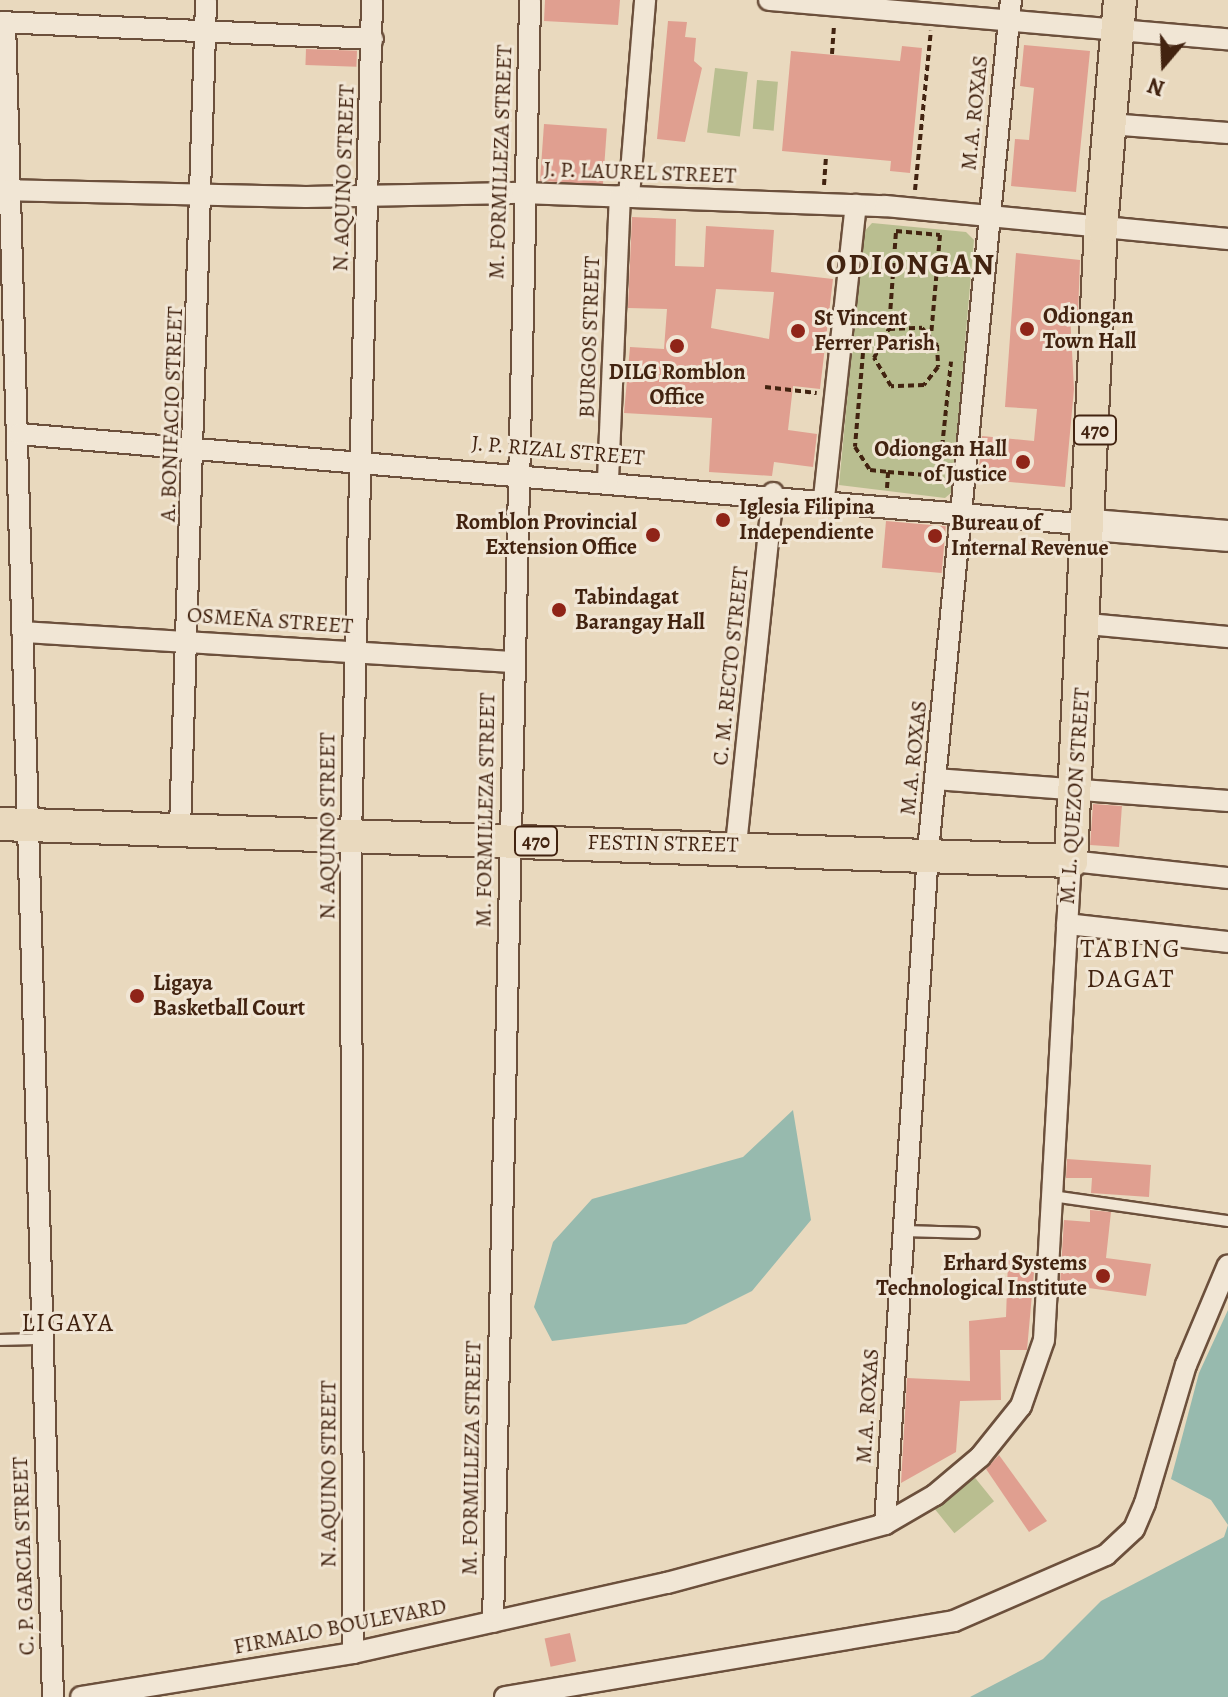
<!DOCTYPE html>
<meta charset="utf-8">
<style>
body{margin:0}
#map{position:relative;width:1228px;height:1697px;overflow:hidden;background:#e9d9be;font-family:Alegreya,serif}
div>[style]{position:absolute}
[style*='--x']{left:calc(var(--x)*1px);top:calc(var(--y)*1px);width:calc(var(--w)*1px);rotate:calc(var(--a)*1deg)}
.green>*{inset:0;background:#b9be90;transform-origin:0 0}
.water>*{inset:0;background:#97baae}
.building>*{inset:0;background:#e09f90;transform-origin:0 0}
.path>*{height:4px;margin-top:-2px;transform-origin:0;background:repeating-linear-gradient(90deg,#422310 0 6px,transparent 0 10px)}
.roads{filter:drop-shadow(2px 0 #6c503c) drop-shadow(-2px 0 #6c503c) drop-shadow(0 2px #6c503c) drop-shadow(0 -2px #6c503c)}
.lane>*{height:10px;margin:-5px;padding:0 5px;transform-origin:5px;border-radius:5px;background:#f1e6d5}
.street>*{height:20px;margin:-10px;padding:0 10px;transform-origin:10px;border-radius:10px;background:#f1e6d5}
.secondary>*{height:30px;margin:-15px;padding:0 15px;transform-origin:15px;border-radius:15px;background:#f1e6d5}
.primary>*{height:32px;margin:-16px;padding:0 16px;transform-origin:16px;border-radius:16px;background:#e9d9be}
.dots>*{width:22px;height:22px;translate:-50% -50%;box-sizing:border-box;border:4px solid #f1e6d5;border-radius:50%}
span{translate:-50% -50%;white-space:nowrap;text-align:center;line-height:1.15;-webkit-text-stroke:6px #f1e6d5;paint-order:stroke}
.shield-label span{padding:2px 6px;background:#f1e6d5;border:2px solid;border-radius:6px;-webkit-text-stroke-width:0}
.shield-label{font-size:20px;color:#422310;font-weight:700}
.street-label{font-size:22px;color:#422310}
.poi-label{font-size:22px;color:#422310;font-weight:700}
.left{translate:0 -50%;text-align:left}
.right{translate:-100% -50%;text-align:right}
.quarter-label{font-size:26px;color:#422310;letter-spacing:2px}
.district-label{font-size:30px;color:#422310;font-weight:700;letter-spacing:2px}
.north{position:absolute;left:1124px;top:24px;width:80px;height:80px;-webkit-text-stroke:6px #f1e6d5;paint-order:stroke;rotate:199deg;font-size:22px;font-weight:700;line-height:32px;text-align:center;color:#422310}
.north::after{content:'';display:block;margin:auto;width:28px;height:36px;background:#422310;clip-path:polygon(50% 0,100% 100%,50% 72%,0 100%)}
</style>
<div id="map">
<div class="green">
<i style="left:715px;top:68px;width:33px;height:65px;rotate:7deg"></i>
<i style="left:757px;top:80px;width:21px;height:49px;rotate:5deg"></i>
<i style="clip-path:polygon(872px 223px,966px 232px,974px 240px,952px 492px,945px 498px,839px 485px,863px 233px)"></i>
<i style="left:972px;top:1474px;width:35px;height:51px;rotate:51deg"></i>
</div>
<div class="water">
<i style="clip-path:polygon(793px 1110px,811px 1220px,752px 1291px,686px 1324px,552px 1341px,534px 1307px,553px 1242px,592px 1199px,743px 1157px)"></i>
<i style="clip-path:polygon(1228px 1310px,1228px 1697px,970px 1697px,1043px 1659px,1101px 1601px,1224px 1537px,1228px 1525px,1211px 1500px,1171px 1479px,1199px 1373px)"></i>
</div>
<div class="building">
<i style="clip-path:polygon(545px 0,620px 0,618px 25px,544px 21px)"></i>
<i style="clip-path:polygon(668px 21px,687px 22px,685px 37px,696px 38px,694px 61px,702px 68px,685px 142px,657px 139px)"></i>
<i style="clip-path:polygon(1024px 45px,1090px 51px,1076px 192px,1011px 186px,1015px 139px,1029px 140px,1034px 88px,1020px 86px)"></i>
<i style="clip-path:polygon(902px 46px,922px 48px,910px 173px,890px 171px,891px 161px,782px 151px,791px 51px,900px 61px)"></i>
<i style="left:306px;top:49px;width:51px;height:16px;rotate:2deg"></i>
<i style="left:544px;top:124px;width:63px;height:57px;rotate:4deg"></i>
<i style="clip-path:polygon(evenodd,632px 217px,676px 219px,675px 266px,704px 267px,706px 226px,774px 230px,771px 272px,833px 279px,820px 389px,793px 386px,788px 430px,817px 434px,813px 467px,774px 462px,772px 476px,709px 472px,712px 418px,624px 413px,630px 347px,664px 349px,667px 309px,628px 308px,632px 217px,716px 289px,774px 292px,769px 339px,711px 328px,716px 289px)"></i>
<i style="clip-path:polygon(1016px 253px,1080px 260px,1078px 314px,1070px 314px,1074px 389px,1065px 487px,978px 479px,982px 436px,1034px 441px,1037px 409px,1005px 407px)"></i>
<i style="left:886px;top:521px;width:60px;height:47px;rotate:5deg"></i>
<i style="left:1093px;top:804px;width:29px;height:41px;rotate:4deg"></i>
<i style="clip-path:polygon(1067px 1159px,1151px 1165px,1149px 1197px,1091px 1193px,1092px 1178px,1066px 1178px)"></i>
<i style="clip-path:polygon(1090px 1210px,1111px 1212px,1106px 1258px,1151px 1264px,1146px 1296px,1060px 1284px,1064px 1220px,1090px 1222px)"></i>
<i style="clip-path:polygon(1008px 1260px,1035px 1261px,1027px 1350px,1000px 1350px,1001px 1400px,960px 1401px,956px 1452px,901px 1483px,907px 1378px,970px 1381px,969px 1321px,1006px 1317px)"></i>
<i style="clip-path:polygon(999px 1455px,1047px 1521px,1029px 1532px,986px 1469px)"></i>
<i style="left:570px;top:1633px;width:29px;height:26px;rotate:78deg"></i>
</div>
<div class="path">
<i style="--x:832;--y:54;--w:29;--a:-86"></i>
<i style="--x:824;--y:185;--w:30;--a:-86"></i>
<i style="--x:915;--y:190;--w:160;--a:-84.3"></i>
<i style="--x:889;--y:329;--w:33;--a:-2"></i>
<i style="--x:922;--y:328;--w:23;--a:49"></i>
<i style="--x:937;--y:345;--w:22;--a:87"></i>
<i style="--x:938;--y:367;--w:23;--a:128"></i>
<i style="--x:924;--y:385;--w:33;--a:178"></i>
<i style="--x:891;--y:386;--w:33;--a:-121"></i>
<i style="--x:874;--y:358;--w:33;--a:-63"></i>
<i style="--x:889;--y:329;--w:98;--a:-85.9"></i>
<i style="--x:896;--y:231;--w:44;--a:5.2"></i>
<i style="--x:940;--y:235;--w:100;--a:95.1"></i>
<i style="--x:863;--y:353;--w:94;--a:94.9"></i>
<i style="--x:855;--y:447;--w:27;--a:57"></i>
<i style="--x:870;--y:470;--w:18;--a:6"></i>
<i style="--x:765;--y:387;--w:52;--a:6.6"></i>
<i style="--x:887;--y:488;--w:16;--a:-86"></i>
<i style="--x:888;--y:472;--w:51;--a:4.5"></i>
<i style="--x:939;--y:476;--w:115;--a:-84"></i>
</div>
<div class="roads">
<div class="lane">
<i style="--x:1052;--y:1196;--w:178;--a:8.1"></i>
<i style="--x:903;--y:1231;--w:71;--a:1.6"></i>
<i style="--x:0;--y:1340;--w:41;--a:-1.4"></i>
</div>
<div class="street">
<i style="--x:769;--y:0;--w:461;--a:4.9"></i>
<i style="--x:0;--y:22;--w:373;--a:2.6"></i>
<i style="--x:5;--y:22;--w:1676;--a:88.36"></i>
<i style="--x:1109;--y:124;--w:119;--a:4.3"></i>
<i style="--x:0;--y:190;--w:306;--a:1.3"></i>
<i style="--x:306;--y:197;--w:216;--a:-1.1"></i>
<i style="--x:522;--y:193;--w:363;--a:2.1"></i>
<i style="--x:885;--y:206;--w:345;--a:5.5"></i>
<i style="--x:629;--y:196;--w:197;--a:-85.3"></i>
<i style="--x:19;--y:434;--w:1077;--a:4.85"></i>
<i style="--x:608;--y:480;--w:284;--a:-87.6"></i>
<i style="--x:824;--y:498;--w:295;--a:-83.8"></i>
<i style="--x:1087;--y:624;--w:142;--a:5.3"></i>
<i style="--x:23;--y:632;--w:492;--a:3.5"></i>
<i style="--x:935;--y:779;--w:294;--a:4.3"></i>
<i style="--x:180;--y:829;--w:829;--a:-88.2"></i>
<i style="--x:736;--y:845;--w:354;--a:-84"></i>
<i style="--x:1067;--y:924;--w:162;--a:6.4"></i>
<i style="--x:885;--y:1524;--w:674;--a:-86.34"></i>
<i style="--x:928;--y:851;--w:855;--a:-84.43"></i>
<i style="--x:493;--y:1622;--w:1622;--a:-88.69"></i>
<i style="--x:353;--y:1653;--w:816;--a:-90.14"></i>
<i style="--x:351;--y:837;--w:837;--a:-88.56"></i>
<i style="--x:81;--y:1697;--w:276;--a:-9.2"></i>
<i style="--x:353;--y:1653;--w:322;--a:-12.6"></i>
<i style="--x:667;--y:1583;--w:226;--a:-15.1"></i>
<i style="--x:885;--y:1524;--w:58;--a:-30.1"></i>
<i style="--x:935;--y:1495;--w:59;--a:-40.2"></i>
<i style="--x:980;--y:1457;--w:65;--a:-51.2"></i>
<i style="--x:1021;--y:1406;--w:70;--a:-70.8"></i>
<i style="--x:1044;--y:1340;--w:480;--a:-86.8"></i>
<i style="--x:1071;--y:861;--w:158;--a:6.2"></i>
<i style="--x:505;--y:1697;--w:455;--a:-9.6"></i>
<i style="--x:954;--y:1621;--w:166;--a:-23.5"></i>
<i style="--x:1106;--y:1555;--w:38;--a:-43"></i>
<i style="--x:1134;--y:1529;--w:28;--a:-67"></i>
<i style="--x:1145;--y:1503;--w:144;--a:-73.5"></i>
<i style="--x:1186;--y:1365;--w:108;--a:-67.2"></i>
</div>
<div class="secondary">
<i style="--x:1092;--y:525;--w:136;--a:4.6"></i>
</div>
<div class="primary">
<i style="--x:0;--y:824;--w:1072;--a:1.98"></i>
<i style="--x:1071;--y:861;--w:636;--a:-87.3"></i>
<i style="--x:1101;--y:226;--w:227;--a:-85.2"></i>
</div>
</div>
<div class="dots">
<i style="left:1027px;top:329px;background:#8f2418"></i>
<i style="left:798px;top:331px;background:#8f2418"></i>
<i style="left:677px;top:346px;background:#8f2418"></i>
<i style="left:1023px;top:462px;background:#8f2418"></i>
<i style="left:723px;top:520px;background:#8f2418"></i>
<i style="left:653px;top:535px;background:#8f2418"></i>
<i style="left:935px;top:536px;background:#8f2418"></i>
<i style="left:559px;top:610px;background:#8f2418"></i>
<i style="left:137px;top:996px;background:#8f2418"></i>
<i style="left:1103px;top:1276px;background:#8f2418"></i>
</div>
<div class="shield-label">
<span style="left:1095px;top:430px">470</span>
<span style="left:536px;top:841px">470</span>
</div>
<div class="street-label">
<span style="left:975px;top:113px;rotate:-84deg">M.A. ROXAS</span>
<span style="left:501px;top:162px;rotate:-88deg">M. FORMILLEZA STREET</span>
<span style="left:640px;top:173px;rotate:2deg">J. P. LAUREL STREET</span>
<span style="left:344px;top:178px;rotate:-88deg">N. AQUINO STREET</span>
<span style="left:590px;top:337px;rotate:-88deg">BURGOS STREET</span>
<span style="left:172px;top:414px;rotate:-88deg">A. BONIFACIO STREET</span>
<span style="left:558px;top:451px;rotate:5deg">J. P. RIZAL STREET</span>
<span style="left:270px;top:621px;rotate:4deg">OSMEÑA STREET</span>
<span style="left:731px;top:666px;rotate:-84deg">C. M. RECTO STREET</span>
<span style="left:914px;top:758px;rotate:-84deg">M.A. ROXAS</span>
<span style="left:1075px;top:796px;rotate:-86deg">M. L. QUEZON STREET</span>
<span style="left:486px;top:810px;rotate:-89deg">M. FORMILLEZA STREET</span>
<span style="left:328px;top:826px;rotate:-90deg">N. AQUINO STREET</span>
<span style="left:663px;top:844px;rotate:1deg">FESTIN STREET</span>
<span style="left:868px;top:1406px;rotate:-86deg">M.A. ROXAS</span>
<span style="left:472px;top:1458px;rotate:-89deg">M. FORMILLEZA STREET</span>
<span style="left:329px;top:1474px;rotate:-90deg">N. AQUINO STREET</span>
<span style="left:24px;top:1556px;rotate:-92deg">C. P. GARCIA STREET</span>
<span style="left:340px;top:1627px;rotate:-11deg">FIRMALO BOULEVARD</span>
</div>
<div class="poi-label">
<span class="left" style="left:1043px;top:329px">Odiongan<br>Town Hall</span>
<span class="left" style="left:814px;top:331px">St Vincent<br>Ferrer Parish</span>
<span style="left:677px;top:385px">DILG Romblon<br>Office</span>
<span class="right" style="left:1007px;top:462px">Odiongan Hall<br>of Justice</span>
<span class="left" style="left:739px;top:520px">Iglesia Filipina<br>Independiente</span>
<span class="right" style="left:637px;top:535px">Romblon Provincial<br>Extension Office</span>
<span class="left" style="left:951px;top:536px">Bureau of<br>Internal Revenue</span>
<span class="left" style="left:575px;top:610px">Tabindagat<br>Barangay Hall</span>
<span class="left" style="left:153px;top:996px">Ligaya<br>Basketball Court</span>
<span class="right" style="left:1087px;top:1276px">Erhard Systems<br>Technological Institute</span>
</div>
<div class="quarter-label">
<span style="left:1131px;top:964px">TABING<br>DAGAT</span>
<span style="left:68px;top:1323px">LIGAYA</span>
</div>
<div class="district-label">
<span style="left:911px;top:264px">ODIONGAN</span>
</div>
<div class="north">N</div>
</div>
